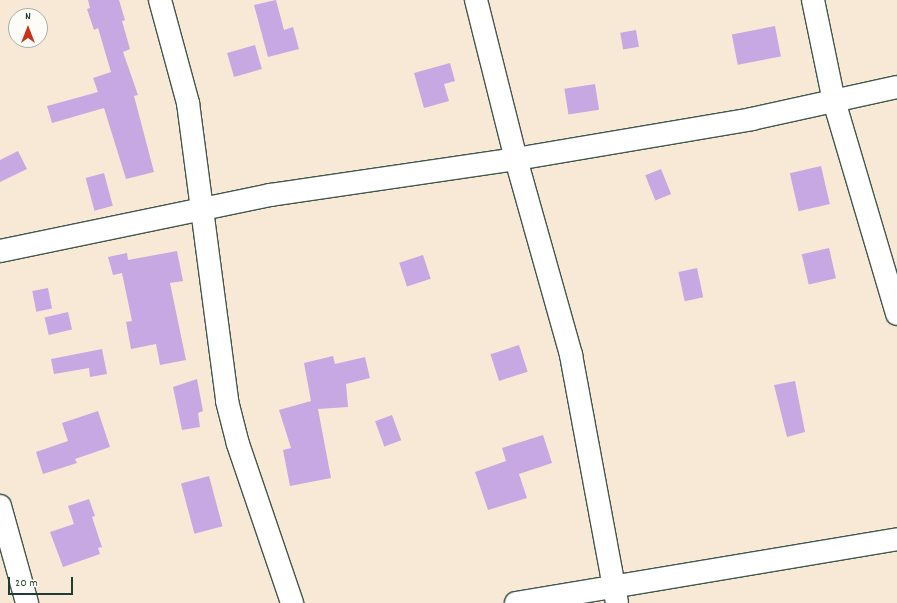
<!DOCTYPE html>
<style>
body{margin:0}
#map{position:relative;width:897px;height:603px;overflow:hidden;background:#f8e9d6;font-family:Dekko,sans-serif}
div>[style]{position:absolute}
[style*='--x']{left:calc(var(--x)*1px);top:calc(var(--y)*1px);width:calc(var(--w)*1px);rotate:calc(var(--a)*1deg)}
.building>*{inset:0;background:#c7a8e3;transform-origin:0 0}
.roads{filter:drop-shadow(1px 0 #40574c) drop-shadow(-1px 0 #40574c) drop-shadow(0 1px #40574c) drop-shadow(0 -1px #40574c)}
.minor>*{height:22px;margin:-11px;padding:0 11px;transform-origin:11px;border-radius:11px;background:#fff}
span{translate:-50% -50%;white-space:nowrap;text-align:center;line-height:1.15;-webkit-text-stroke:3px #fdfcf7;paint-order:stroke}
.north{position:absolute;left:8px;top:8px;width:40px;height:40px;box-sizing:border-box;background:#fdfcf7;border:1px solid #a4b0a9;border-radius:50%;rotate:0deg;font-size:11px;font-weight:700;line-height:16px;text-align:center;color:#1f3d34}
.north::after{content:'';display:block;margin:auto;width:14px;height:18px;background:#c8321e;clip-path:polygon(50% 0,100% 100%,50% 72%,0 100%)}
.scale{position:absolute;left:8px;top:577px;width:65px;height:18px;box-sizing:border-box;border:2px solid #1f3d34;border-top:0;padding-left:5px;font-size:12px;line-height:14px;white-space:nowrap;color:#1f3d34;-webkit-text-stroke:3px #fdfcf7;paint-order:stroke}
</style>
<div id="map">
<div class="building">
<i style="clip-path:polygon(88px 0,119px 0,125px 20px,122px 21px,130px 49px,123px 52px,138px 95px,134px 96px,154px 172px,126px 179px,104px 108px,52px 123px,47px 106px,98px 92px,93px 78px,111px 72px,98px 28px,94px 30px,87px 9px,90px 8px)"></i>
<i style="clip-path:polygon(276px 0,284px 30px,293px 27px,299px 49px,268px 57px,254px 5px)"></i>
<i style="left:775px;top:26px;width:31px;height:44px;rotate:79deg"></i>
<i style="left:636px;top:30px;width:17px;height:16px;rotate:80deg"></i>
<i style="left:255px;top:45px;width:25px;height:29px;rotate:74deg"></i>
<i style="clip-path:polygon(450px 63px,455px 81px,444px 84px,449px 101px,424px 108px,414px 73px)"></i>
<i style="left:595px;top:84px;width:26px;height:31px;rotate:81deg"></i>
<i style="clip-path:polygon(18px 151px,27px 169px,0 182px,0 160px)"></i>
<i style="left:821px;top:166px;width:39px;height:32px;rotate:77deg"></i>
<i style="left:661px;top:169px;width:27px;height:17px;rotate:68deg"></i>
<i style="left:104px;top:173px;width:34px;height:19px;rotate:75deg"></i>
<i style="left:829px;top:248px;width:31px;height:28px;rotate:77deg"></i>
<i style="clip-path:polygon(177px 251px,183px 281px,170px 283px,186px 360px,160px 365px,156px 344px,131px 349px,126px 322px,132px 321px,122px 273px,113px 275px,108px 257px,127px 253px,128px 260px)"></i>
<i style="left:423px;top:255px;width:25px;height:25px;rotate:72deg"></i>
<i style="left:697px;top:268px;width:30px;height:19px;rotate:78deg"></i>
<i style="left:48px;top:288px;width:21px;height:16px;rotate:79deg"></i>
<i style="left:68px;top:312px;width:18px;height:24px;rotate:77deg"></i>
<i style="left:519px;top:345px;width:28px;height:30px;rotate:72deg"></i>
<i style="clip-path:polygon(102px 349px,107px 374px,90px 377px,89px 368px,54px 374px,51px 359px)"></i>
<i style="clip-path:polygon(333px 356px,335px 364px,365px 357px,370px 378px,346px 384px,348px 407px,318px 409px,331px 478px,290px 486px,283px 450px,291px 448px,279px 410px,311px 401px,304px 363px)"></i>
<i style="clip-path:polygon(197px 379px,203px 411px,198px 413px,200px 427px,182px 430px,173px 387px)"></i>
<i style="clip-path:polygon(795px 381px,805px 432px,787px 437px,774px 385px)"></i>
<i style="clip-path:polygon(98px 411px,110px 447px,75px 459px,77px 463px,43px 474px,36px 452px,68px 441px,62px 423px)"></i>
<i style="left:392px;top:415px;width:27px;height:18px;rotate:70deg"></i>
<i style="clip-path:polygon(543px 435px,552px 463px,519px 474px,527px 498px,488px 510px,475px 472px,506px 461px,502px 448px)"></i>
<i style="left:209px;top:476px;width:52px;height:29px;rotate:75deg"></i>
<i style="clip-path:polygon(89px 499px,95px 516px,92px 517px,102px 547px,98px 548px,100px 554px,63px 567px,50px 532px,74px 524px,68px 506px)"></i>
</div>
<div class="roads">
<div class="minor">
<i style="--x:160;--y:0;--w:107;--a:74.8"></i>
<i style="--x:188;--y:103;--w:301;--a:82.5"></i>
<i style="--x:227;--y:401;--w:44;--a:75.7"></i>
<i style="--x:238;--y:444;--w:168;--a:71.2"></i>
<i style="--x:476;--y:0;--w:164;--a:75.9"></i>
<i style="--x:516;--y:159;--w:204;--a:74.3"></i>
<i style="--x:571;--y:355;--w:252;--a:79.5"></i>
<i style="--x:813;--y:0;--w:103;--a:78.3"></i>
<i style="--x:834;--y:101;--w:222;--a:73.5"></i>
<i style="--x:0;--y:251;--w:276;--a:-11.7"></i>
<i style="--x:270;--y:195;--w:249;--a:-8.3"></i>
<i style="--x:516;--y:159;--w:239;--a:-9.6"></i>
<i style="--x:752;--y:119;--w:148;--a:-12.4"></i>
<i style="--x:0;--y:506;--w:101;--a:74.4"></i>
<i style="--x:516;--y:603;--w:386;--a:-9.5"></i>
</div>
</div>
<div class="north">N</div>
<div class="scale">20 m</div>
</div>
